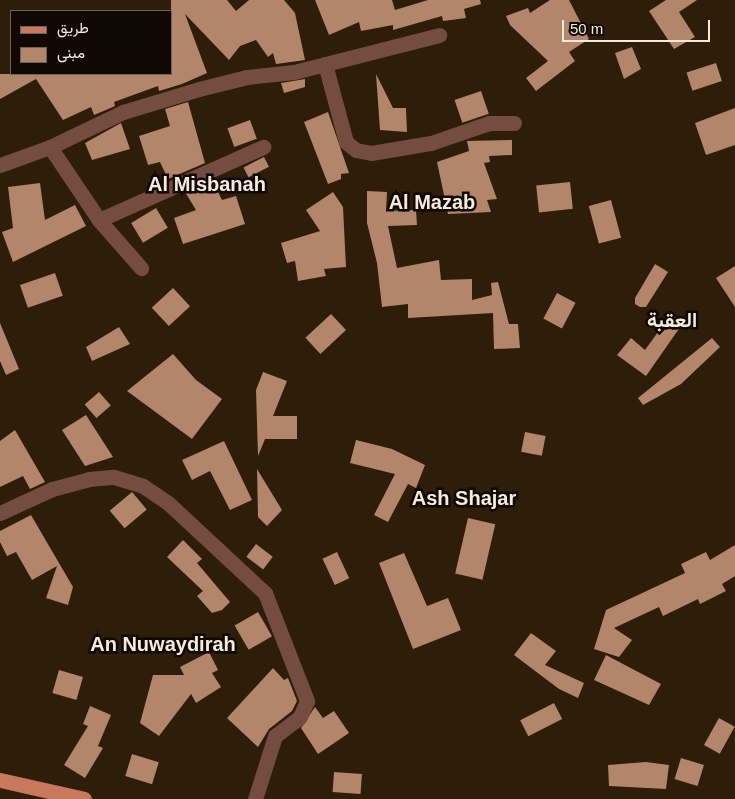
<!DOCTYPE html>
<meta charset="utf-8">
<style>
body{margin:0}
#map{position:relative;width:735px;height:799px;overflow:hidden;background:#2d1d09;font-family:Arial,Vazirmatn,sans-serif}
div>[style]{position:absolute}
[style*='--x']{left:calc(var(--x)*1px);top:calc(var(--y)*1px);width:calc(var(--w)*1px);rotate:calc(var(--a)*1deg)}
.building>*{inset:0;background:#b3856a;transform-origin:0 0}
.minor>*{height:15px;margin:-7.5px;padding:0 7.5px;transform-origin:7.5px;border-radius:7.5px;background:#754d40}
.major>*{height:15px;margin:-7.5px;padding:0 7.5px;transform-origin:7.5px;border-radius:7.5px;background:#c9785d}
span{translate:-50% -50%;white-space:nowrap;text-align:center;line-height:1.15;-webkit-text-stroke:5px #100903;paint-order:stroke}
.district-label{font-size:20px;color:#f6ebde;font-weight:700}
.legend{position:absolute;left:10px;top:10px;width:162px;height:65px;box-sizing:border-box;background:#100903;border:1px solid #6c635b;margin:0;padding:6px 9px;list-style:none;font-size:15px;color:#f6ebde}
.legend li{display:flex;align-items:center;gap:10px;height:25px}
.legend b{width:25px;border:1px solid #6c635b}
.scale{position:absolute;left:562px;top:20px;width:148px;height:22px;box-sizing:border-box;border:2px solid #f6ebde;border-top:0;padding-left:6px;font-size:15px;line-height:18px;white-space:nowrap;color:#f6ebde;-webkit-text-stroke:4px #100903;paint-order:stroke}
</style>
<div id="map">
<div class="building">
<i style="clip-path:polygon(171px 0,227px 0,236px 11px,249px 0,284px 0,295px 13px,305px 60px,276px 64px,273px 53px,268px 57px,256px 40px,240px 46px,229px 60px,185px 14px,207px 73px,182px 84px,159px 91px,158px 86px,114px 102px,115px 106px,94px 115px,91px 107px,63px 120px,36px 79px,0 99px,0 74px,171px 74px)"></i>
<i style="clip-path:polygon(315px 0,392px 0,395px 10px,428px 0,480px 0,481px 4px,464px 9px,466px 18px,443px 21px,442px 16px,393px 30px,393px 25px,361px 31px,359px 22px,329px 35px)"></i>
<i style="clip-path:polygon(550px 0,569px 0,589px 39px,569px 52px,575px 61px,536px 91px,526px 78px,548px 61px,510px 25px,506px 16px,528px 8px,530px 13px)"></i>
<i style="clip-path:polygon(666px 0,697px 0,679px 12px,695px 37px,674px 49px,649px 11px)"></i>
<i style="clip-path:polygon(632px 47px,641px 69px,624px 79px,615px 53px)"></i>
<i style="left:716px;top:63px;width:19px;height:31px;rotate:72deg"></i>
<i style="clip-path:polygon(376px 74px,393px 108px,406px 108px,407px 132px,380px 130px)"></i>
<i style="clip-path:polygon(305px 79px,305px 87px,284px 93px,281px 83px)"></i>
<i style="left:481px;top:91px;width:24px;height:28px;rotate:71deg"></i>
<i style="clip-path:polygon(188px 102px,205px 163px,168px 179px,160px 162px,148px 165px,139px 136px,170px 126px,165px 109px)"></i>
<i style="clip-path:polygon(735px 108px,735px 145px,706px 155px,695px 123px)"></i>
<i style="clip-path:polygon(328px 112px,349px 173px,341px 174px,341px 179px,328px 184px,304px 122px)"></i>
<i style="left:250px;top:120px;width:20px;height:24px;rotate:70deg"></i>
<i style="clip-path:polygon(121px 123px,130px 149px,92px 160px,85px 143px)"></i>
<i style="clip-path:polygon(512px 140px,512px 155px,489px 156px,490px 162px,484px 163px,497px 199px,487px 200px,491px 212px,448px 214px,437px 162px,469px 151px,467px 141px)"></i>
<i style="left:264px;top:157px;width:11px;height:23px;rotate:63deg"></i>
<i style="clip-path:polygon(212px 180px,222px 200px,236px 196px,245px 224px,183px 244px,174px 218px,196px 210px,185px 192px)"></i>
<i style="left:570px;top:182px;width:27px;height:34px;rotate:84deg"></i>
<i style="clip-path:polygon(40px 183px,45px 220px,75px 205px,86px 226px,13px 262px,2px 232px,13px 228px,8px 187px)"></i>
<i style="clip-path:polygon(367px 191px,387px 192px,386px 211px,416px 210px,417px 225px,388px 226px,397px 268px,439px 260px,441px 280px,472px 279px,472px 300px,492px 295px,491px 283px,498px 282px,509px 324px,518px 324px,520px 348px,494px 349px,493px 313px,408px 318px,408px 304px,382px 307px,377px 263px,367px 223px)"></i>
<i style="clip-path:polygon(333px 192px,343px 207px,346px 267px,324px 269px,326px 276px,298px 281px,295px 261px,287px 263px,281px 243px,320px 231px,306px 210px)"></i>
<i style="left:611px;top:200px;width:39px;height:23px;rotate:75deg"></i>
<i style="left:156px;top:208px;width:23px;height:29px;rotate:59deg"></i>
<i style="clip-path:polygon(655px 264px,668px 272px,646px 307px,640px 307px,635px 304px,635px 298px)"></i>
<i style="clip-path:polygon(735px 266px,735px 307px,716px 278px)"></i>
<i style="left:55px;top:273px;width:24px;height:37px;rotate:71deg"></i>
<i style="left:173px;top:288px;width:25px;height:29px;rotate:47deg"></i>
<i style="left:557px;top:293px;width:21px;height:29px;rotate:28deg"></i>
<i style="left:331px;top:314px;width:22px;height:35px;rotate:47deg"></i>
<i style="clip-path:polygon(671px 314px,683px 323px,646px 376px,617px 355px,631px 338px,645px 350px)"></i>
<i style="clip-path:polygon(0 323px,19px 369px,6px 375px,0 361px)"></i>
<i style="clip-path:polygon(119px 327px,130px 344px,92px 361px,86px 347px)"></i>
<i style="clip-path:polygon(712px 338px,720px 347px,681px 384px,643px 405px,638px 398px)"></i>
<i style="clip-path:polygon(173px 354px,196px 380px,222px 399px,192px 439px,127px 391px)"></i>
<i style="clip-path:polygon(263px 372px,287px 381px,273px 416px,297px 416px,297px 439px,265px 439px,258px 456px,256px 390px)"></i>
<i style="left:99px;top:392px;width:18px;height:19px;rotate:49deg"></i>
<i style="clip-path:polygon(86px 415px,113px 457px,85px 466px,62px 430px)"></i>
<i style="clip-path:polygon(15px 430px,45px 482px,30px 489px,23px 476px,0 487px,0 441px)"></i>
<i style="left:525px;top:432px;width:21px;height:20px;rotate:11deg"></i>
<i style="clip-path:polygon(356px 440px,392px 449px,425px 465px,416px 488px,408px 484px,388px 522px,374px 515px,395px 474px,350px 463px)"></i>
<i style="clip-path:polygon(224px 441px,252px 500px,230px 510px,210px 471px,192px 480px,182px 460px)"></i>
<i style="clip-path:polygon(257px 469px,282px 510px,267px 526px,258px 517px)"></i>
<i style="left:132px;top:492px;width:23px;height:29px;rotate:50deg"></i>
<i style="clip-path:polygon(31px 515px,73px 587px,68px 605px,46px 598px,57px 566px,32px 580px,16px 552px,7px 556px,0 542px,0 531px)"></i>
<i style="left:468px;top:518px;width:28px;height:57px;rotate:13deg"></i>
<i style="clip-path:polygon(183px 540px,202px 559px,197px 563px,230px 602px,222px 610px,212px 613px,197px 596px,203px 591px,167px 557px)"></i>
<i style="left:256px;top:544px;width:21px;height:16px;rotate:37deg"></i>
<i style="clip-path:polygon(735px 545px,735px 576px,722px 584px,726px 591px,700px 604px,698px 599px,663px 616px,659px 607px,614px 628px,632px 640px,619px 657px,594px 649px,606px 610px,685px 573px,681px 564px,706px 552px,710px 560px)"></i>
<i style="left:337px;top:552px;width:29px;height:16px;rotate:65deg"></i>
<i style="clip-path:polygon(404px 553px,427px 606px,448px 598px,461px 630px,413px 649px,379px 563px)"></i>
<i style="left:258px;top:612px;width:28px;height:27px;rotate:60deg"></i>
<i style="clip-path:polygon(531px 633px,556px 651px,545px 665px,584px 683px,578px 698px,559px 689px,514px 655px)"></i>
<i style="clip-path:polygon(209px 652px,218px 670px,212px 673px,221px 687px,196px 703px,191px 694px,159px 736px,140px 723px,153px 675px,184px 675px,180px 667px)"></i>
<i style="clip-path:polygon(606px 655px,661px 684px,649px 705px,594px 680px)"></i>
<i style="clip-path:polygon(273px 668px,284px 680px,288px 678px,297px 701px,292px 711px,269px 729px,258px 747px,227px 718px)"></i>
<i style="left:59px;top:670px;width:25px;height:24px;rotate:16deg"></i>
<i style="left:554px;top:703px;width:18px;height:38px;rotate:63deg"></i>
<i style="clip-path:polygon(90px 706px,111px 715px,98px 746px,103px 748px,85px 778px,64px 765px,88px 726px,83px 724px)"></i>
<i style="clip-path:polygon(315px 707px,323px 718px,334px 711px,349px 733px,318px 754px,301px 728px)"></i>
<i style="left:719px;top:718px;width:18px;height:31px;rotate:29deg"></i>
<i style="left:132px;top:754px;width:28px;height:23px;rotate:17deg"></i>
<i style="left:681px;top:758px;width:24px;height:22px;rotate:17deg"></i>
<i style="clip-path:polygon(646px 762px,669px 765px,666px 789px,609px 786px,608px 765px)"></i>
<i style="left:334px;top:772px;width:28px;height:20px;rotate:4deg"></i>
</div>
<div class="minor">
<i style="--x:325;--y:64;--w:81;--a:74.9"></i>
<i style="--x:346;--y:142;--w:13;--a:39"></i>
<i style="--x:356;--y:150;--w:15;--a:11"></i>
<i style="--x:371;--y:153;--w:61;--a:-9.5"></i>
<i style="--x:431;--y:143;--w:61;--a:-19"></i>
<i style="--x:489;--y:123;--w:25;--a:0"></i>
<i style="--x:50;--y:147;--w:88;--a:56.1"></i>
<i style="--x:99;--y:220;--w:64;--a:48.8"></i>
<i style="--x:0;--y:165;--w:53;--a:-19.8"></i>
<i style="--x:50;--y:147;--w:81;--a:-25.6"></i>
<i style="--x:123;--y:112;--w:79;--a:-16.8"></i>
<i style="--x:199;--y:89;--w:49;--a:-14"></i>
<i style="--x:247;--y:77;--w:47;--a:-6.1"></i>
<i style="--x:294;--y:72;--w:150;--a:-14.3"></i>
<i style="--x:99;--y:220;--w:180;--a:-24"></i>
<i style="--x:0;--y:513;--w:57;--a:-24.8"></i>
<i style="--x:52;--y:489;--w:38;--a:-15"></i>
<i style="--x:89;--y:479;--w:25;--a:-5"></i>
<i style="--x:114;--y:477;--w:30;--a:17"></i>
<i style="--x:143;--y:486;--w:29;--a:34"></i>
<i style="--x:167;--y:502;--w:134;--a:42.9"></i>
<i style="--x:265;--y:593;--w:116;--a:68.7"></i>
<i style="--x:307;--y:701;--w:17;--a:114"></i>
<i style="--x:300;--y:717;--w:31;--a:143"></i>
<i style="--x:275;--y:736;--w:66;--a:107.6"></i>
</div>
<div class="major">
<i style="--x:0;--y:780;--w:86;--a:12.7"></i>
</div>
<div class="district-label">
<span style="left:207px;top:184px">Al Misbanah</span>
<span style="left:432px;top:202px">Al Mazab</span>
<span style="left:672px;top:320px">العقبة</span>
<span style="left:464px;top:498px">Ash Shajar</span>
<span style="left:163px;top:644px">An Nuwaydirah</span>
</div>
<ul class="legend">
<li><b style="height:6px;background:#c9785d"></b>طريق</li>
<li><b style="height:14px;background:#b3856a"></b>مبنى</li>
</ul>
<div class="scale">50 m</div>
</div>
